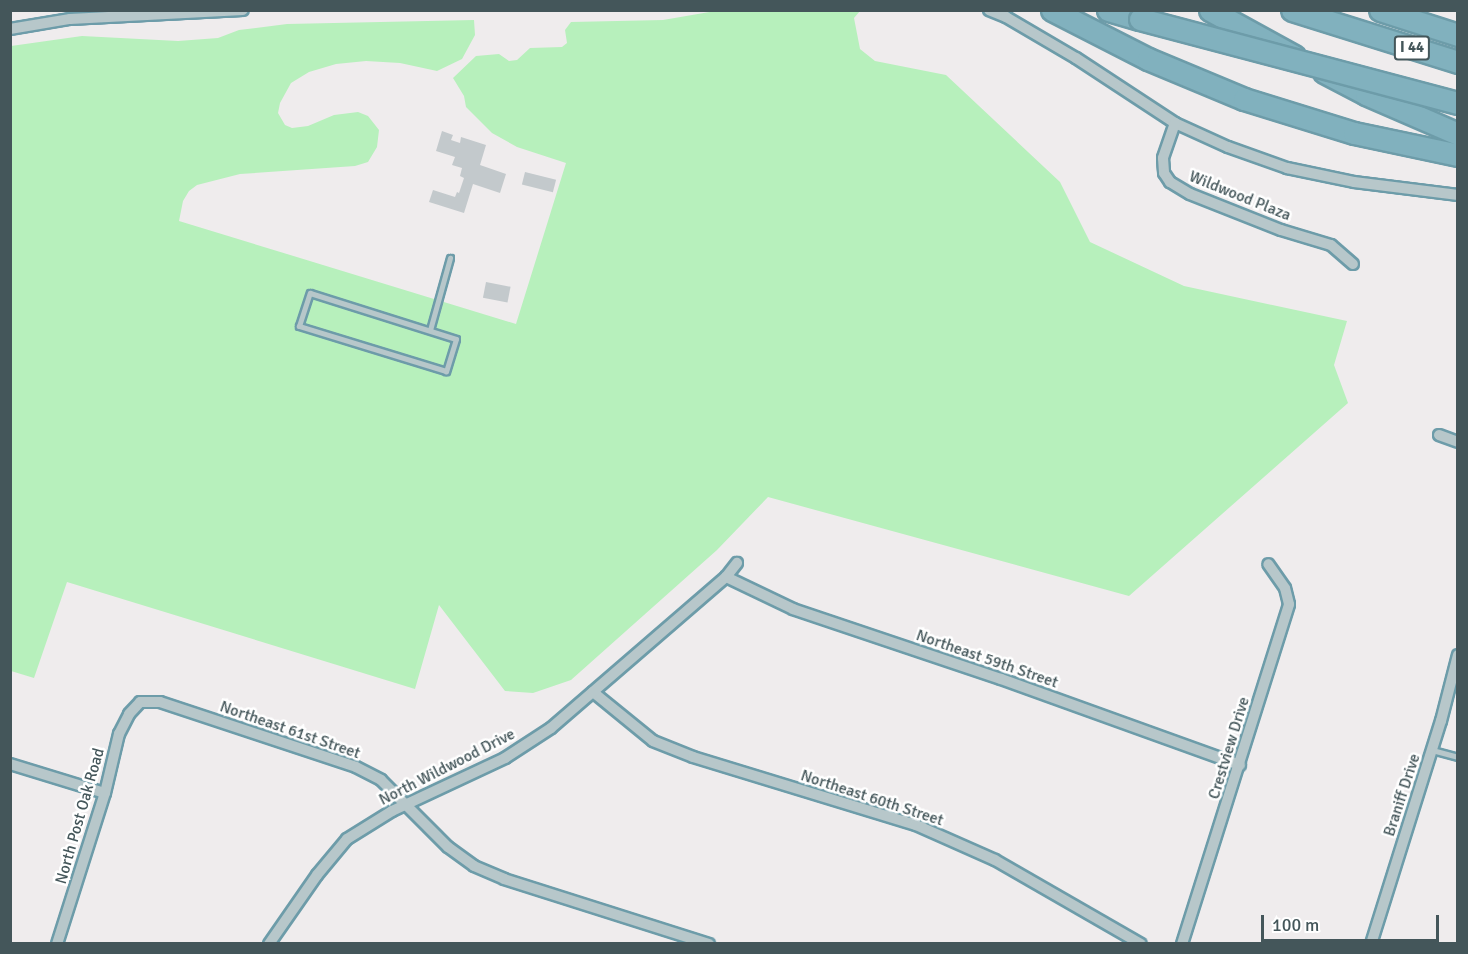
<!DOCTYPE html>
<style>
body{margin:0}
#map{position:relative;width:1468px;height:954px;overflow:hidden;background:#efeced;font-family:Signika,sans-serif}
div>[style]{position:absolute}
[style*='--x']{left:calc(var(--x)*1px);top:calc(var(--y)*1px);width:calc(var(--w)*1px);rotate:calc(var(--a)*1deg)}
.green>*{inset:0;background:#b7f0bc}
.building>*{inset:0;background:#c3c9cc;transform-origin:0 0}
.roads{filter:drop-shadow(2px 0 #6d9ca9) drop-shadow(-2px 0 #6d9ca9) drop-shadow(0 2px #6d9ca9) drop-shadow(0 -2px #6d9ca9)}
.service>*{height:5px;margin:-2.5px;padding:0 2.5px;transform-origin:2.5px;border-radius:2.5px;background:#b7c7ca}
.minor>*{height:10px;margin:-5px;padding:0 5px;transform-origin:5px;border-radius:5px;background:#b7c7ca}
.motorway>*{height:21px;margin:-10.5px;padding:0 10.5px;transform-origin:10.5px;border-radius:10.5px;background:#81b1be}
.bridges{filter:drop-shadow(2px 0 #6d9ca9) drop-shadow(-2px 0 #6d9ca9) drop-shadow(0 2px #6d9ca9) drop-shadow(0 -2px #6d9ca9)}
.motorway-bridge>*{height:21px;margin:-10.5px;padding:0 10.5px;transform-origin:10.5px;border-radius:10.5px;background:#81b1be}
span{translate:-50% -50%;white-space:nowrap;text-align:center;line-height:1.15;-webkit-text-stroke:5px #fff;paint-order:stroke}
.shield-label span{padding:2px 4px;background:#fff;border:2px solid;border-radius:4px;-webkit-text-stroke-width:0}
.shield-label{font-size:15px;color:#44565a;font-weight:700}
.street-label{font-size:16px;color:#44565a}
.frame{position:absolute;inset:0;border:12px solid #44565a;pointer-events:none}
.scale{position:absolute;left:1261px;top:915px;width:178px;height:27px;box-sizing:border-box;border:3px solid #44565a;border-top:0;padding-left:8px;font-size:18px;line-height:21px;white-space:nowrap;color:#44565a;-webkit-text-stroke:4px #fff;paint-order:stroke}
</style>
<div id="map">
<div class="green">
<i style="clip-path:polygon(721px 10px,860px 11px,854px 18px,860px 49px,875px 61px,946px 75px,1060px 182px,1090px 242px,1184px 286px,1347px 321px,1334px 365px,1348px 403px,1129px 596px,768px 497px,717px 550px,571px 680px,533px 693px,505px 691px,439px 605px,415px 689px,67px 582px,34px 678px,11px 671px,11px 46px,82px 36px,178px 41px,218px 38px,239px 30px,287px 24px,474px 20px,475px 35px,462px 59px,437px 71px,400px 63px,366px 61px,336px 64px,309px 72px,291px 83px,280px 103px,278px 113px,285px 125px,292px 128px,308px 126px,334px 115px,358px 112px,368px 116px,379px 130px,377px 147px,368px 162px,355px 166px,240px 174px,197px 185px,189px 191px,183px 201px,179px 221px,516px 324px,566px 163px,517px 147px,492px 133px,466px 107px,464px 96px,453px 78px,476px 56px,499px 54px,509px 61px,517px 60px,530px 48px,562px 47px,567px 43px,565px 30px,571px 22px,663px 20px)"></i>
</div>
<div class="building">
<i style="clip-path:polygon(442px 131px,453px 135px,451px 140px,460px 143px,461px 137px,486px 145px,480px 165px,506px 174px,500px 193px,473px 184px,464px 213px,429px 202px,433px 190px,455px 197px,457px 192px,459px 193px,464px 178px,460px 176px,462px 168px,452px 165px,455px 157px,436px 151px)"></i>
<i style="left:525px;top:172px;width:32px;height:13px;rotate:14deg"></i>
<i style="left:486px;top:282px;width:25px;height:16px;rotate:11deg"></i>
</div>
<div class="roads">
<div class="service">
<i style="--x:310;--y:293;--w:153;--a:17.5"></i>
<i style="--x:456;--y:339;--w:34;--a:107"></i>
<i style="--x:446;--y:371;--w:154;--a:-163"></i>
<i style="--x:299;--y:326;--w:35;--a:-72"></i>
<i style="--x:430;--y:330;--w:75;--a:-74.5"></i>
<i style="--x:1432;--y:750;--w:27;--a:15"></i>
</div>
<div class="minor">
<i style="--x:989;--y:10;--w:18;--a:22"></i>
<i style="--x:1006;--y:17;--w:81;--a:30.4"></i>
<i style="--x:1076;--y:58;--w:118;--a:33.3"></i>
<i style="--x:1175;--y:123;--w:58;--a:24.4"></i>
<i style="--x:1228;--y:147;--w:63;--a:19.6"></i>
<i style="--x:1287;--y:168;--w:68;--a:11.8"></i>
<i style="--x:1354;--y:182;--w:105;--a:7.1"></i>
<i style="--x:10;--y:29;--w:61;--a:-9.5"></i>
<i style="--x:70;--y:19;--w:173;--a:-3"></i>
<i style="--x:1175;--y:123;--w:37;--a:109"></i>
<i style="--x:1163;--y:158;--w:15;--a:86"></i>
<i style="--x:1164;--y:173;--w:11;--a:56"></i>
<i style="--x:1170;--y:182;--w:23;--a:31"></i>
<i style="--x:1190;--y:194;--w:98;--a:21.6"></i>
<i style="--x:1281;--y:230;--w:52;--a:16.7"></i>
<i style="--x:1331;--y:245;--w:29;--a:41"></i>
<i style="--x:1439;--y:435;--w:20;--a:20"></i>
<i style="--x:726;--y:577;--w:74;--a:25.5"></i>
<i style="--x:793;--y:609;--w:219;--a:18.6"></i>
<i style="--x:1001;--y:679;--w:254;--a:19.8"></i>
<i style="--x:593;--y:692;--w:77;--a:39.2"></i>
<i style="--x:653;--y:741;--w:43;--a:21.8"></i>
<i style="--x:693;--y:757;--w:233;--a:17"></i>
<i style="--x:916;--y:825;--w:86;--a:23.9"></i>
<i style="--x:995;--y:860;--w:168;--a:29.9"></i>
<i style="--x:10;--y:764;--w:99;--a:17"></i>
<i style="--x:57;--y:944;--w:158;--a:-72.4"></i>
<i style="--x:105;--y:793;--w:61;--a:-76.7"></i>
<i style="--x:119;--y:734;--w:22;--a:-63"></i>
<i style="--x:129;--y:714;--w:16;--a:-47"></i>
<i style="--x:140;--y:702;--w:20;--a:0"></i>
<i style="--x:160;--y:702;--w:206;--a:18.3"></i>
<i style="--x:356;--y:767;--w:28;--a:27"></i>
<i style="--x:381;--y:780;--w:95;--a:45"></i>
<i style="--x:448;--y:847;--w:32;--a:36"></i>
<i style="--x:474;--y:866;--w:33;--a:23"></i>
<i style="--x:504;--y:879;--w:215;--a:17.6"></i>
<i style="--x:269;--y:944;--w:84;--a:-55.2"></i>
<i style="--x:317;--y:875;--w:47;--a:-50.2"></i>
<i style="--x:347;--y:839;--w:53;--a:-31.9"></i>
<i style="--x:392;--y:811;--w:125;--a:-25.1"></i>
<i style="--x:505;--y:758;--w:55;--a:-33.1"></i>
<i style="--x:551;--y:728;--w:231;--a:-40.8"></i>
<i style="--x:726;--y:577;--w:18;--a:-52"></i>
<i style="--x:1182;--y:944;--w:356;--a:-72.5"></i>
<i style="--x:1289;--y:604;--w:16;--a:-104"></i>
<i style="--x:1285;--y:588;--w:29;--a:-125"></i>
<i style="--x:1371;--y:944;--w:234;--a:-72.6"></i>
<i style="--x:1441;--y:721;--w:68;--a:-75.6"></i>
</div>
<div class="motorway">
<i style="--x:1052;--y:10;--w:108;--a:27"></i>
<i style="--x:1148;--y:59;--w:104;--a:22.6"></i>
<i style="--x:1244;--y:99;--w:115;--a:17.2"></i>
<i style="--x:1354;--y:133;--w:106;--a:11.9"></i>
<i style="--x:1108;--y:10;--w:33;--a:16"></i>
<i style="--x:1210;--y:10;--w:96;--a:28.7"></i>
<i style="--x:1292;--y:10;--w:174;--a:17.4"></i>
<i style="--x:1380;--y:10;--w:82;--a:17.8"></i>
<i style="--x:1324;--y:72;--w:47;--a:27.6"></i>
<i style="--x:1366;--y:94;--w:100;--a:23.5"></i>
</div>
</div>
<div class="bridges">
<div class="motorway-bridge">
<i style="--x:1140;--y:19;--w:329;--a:14.8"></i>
</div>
</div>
<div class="shield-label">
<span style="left:1412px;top:48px">I 44</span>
</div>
<div class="street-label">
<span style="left:1240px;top:196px;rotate:22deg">Wildwood Plaza</span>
<span style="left:987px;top:659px;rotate:19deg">Northeast 59th Street</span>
<span style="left:290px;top:730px;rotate:19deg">Northeast 61st Street</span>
<span style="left:1229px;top:748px;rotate:-73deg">Crestview Drive</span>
<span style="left:447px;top:767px;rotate:-27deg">North Wildwood Drive</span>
<span style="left:1402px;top:795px;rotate:-72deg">Braniff Drive</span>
<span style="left:872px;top:798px;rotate:18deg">Northeast 60th Street</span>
<span style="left:80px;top:816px;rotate:-74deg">North Post Oak Road</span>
</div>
<div class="frame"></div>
<div class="scale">100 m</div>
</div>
